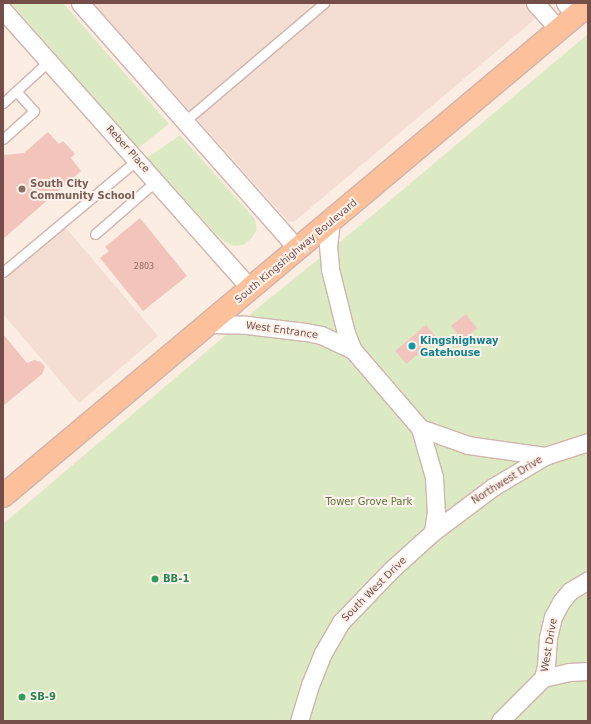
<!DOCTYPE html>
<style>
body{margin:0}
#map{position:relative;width:591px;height:724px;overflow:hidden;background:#fcede3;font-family:"DejaVu Sans",sans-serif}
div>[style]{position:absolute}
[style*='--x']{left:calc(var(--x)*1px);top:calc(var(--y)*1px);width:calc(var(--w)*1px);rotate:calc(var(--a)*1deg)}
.residential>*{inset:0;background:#f4ddd2}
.green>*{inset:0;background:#dbeac2}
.building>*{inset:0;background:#f2c4bb;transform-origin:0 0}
.roads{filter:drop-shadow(1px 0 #d0b4ad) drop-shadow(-1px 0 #d0b4ad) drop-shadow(0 1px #d0b4ad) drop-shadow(0 -1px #d0b4ad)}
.service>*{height:9px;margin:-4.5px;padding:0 4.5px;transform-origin:4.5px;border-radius:4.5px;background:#fff}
.minor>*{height:17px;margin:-8.5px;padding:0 8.5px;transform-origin:8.5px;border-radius:8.5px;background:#fff}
.primary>*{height:22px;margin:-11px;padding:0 11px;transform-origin:11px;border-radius:11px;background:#fcc19b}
.dots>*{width:11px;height:11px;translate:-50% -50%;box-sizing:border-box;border:2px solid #fff2ea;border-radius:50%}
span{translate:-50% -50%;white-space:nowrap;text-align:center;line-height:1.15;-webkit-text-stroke:4px #fff2ea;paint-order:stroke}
.number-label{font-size:8px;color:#946c66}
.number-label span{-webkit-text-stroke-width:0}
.street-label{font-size:10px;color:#754e49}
.education-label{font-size:10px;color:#785e54;font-weight:700}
.left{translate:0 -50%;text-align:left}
.culture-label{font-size:10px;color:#0d838f;font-weight:700}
.park-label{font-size:10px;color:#5b753e}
.leisure-label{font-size:10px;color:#27864d;font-weight:700}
.frame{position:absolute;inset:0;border:4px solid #754e49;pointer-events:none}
</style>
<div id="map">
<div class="residential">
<i style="clip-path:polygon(93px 3px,554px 3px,295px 221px,289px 222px)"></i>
<i style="clip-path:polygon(65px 227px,158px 336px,79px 403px,3px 314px,3px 280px)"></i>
</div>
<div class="green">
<i style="clip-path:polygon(11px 3px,63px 3px,169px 124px,138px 148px)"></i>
<i style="clip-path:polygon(588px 34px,588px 721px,3px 721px,3px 524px,259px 307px,374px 214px)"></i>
<i style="clip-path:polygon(180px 135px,255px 219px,257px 230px,250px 240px,243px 245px,234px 246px,225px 242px,216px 234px,147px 158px)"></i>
</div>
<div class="building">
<i style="clip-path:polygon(48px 132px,59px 144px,63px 141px,75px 154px,71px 158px,81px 171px,3px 239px,3px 155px,24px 153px)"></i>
<i style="clip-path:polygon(140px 218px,187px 276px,143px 311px,100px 258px,109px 251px,105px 247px)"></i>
<i style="left:466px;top:314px;width:18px;height:19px;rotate:52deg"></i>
<i style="left:426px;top:325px;width:17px;height:40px;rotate:50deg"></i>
<i style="clip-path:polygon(3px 334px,27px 363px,34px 360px,41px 362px,45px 367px,42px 374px,3px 406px)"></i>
</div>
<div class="roads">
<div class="service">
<i style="--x:3;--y:103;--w:62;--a:-42.4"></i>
<i style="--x:185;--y:121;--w:182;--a:-40.3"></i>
<i style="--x:3;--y:139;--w:42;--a:-42.1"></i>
<i style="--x:34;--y:111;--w:27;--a:-132"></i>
<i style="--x:95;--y:234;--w:81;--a:-41"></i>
<i style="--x:3;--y:272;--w:175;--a:-39.9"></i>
</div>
<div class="minor">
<i style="--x:80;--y:3;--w:329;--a:48.5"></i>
<i style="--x:535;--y:3;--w:36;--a:48"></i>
<i style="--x:565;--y:3;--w:17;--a:50"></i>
<i style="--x:3;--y:10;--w:373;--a:48.4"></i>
<i style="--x:331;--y:222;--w:23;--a:97"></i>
<i style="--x:328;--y:245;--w:24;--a:85"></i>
<i style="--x:330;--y:269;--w:66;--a:76"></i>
<i style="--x:346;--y:333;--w:18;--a:68"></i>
<i style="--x:353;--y:350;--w:103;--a:49.3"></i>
<i style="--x:420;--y:428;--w:51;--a:74.1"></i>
<i style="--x:434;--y:477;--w:34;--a:87"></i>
<i style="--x:436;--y:511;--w:21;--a:98"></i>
<i style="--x:208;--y:324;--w:39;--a:1"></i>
<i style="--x:247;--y:325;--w:59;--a:6.8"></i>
<i style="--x:306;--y:332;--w:15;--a:11"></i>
<i style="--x:321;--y:335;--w:35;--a:25"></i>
<i style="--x:420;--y:428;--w:51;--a:19.5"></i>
<i style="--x:468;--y:445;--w:78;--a:8.1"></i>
<i style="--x:543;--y:678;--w:12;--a:-76"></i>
<i style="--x:546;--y:666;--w:28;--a:-86"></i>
<i style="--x:548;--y:638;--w:22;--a:-77"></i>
<i style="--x:553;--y:617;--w:17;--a:-62"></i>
<i style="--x:561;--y:602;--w:14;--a:-51"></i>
<i style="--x:570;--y:591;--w:21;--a:-31"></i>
<i style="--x:299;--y:721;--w:38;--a:-73"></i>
<i style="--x:310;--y:685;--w:35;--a:-68"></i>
<i style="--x:323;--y:653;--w:36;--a:-60"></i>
<i style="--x:341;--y:622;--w:72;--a:-46.1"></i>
<i style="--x:391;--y:570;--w:57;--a:-42.1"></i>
<i style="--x:433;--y:532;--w:75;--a:-36.9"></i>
<i style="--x:493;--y:487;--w:61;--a:-30.8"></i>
<i style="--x:545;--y:456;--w:45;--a:-18"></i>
<i style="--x:500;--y:721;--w:61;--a:-45"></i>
<i style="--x:543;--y:678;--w:27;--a:-13"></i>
<i style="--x:569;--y:672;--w:19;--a:-3"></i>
</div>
<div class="primary">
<i style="--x:3;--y:496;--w:764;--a:-40.01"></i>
</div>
</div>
<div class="dots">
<i style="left:22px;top:189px;background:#8d6e63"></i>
<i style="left:412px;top:346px;background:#0f9aa8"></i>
<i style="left:155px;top:579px;background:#2e9e5b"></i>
<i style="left:22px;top:697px;background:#2e9e5b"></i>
</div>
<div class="number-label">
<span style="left:144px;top:267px">2803</span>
</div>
<div class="street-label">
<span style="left:128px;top:149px;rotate:48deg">Reber Place</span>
<span style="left:296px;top:251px;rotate:-40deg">South Kingshighway Boulevard</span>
<span style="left:282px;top:330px;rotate:8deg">West Entrance</span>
<span style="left:507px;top:480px;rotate:-32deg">Northwest Drive</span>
<span style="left:374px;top:589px;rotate:-45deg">South West Drive</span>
<span style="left:549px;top:645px;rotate:-80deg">West Drive</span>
</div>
<div class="education-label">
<span class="left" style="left:30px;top:189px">South City<br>Community School</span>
</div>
<div class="culture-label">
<span class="left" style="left:420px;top:346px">Kingshighway<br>Gatehouse</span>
</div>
<div class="park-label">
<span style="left:369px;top:502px">Tower Grove Park</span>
</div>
<div class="leisure-label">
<span class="left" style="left:163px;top:579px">BB-1</span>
<span class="left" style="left:30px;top:697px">SB-9</span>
</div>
<div class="frame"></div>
</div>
